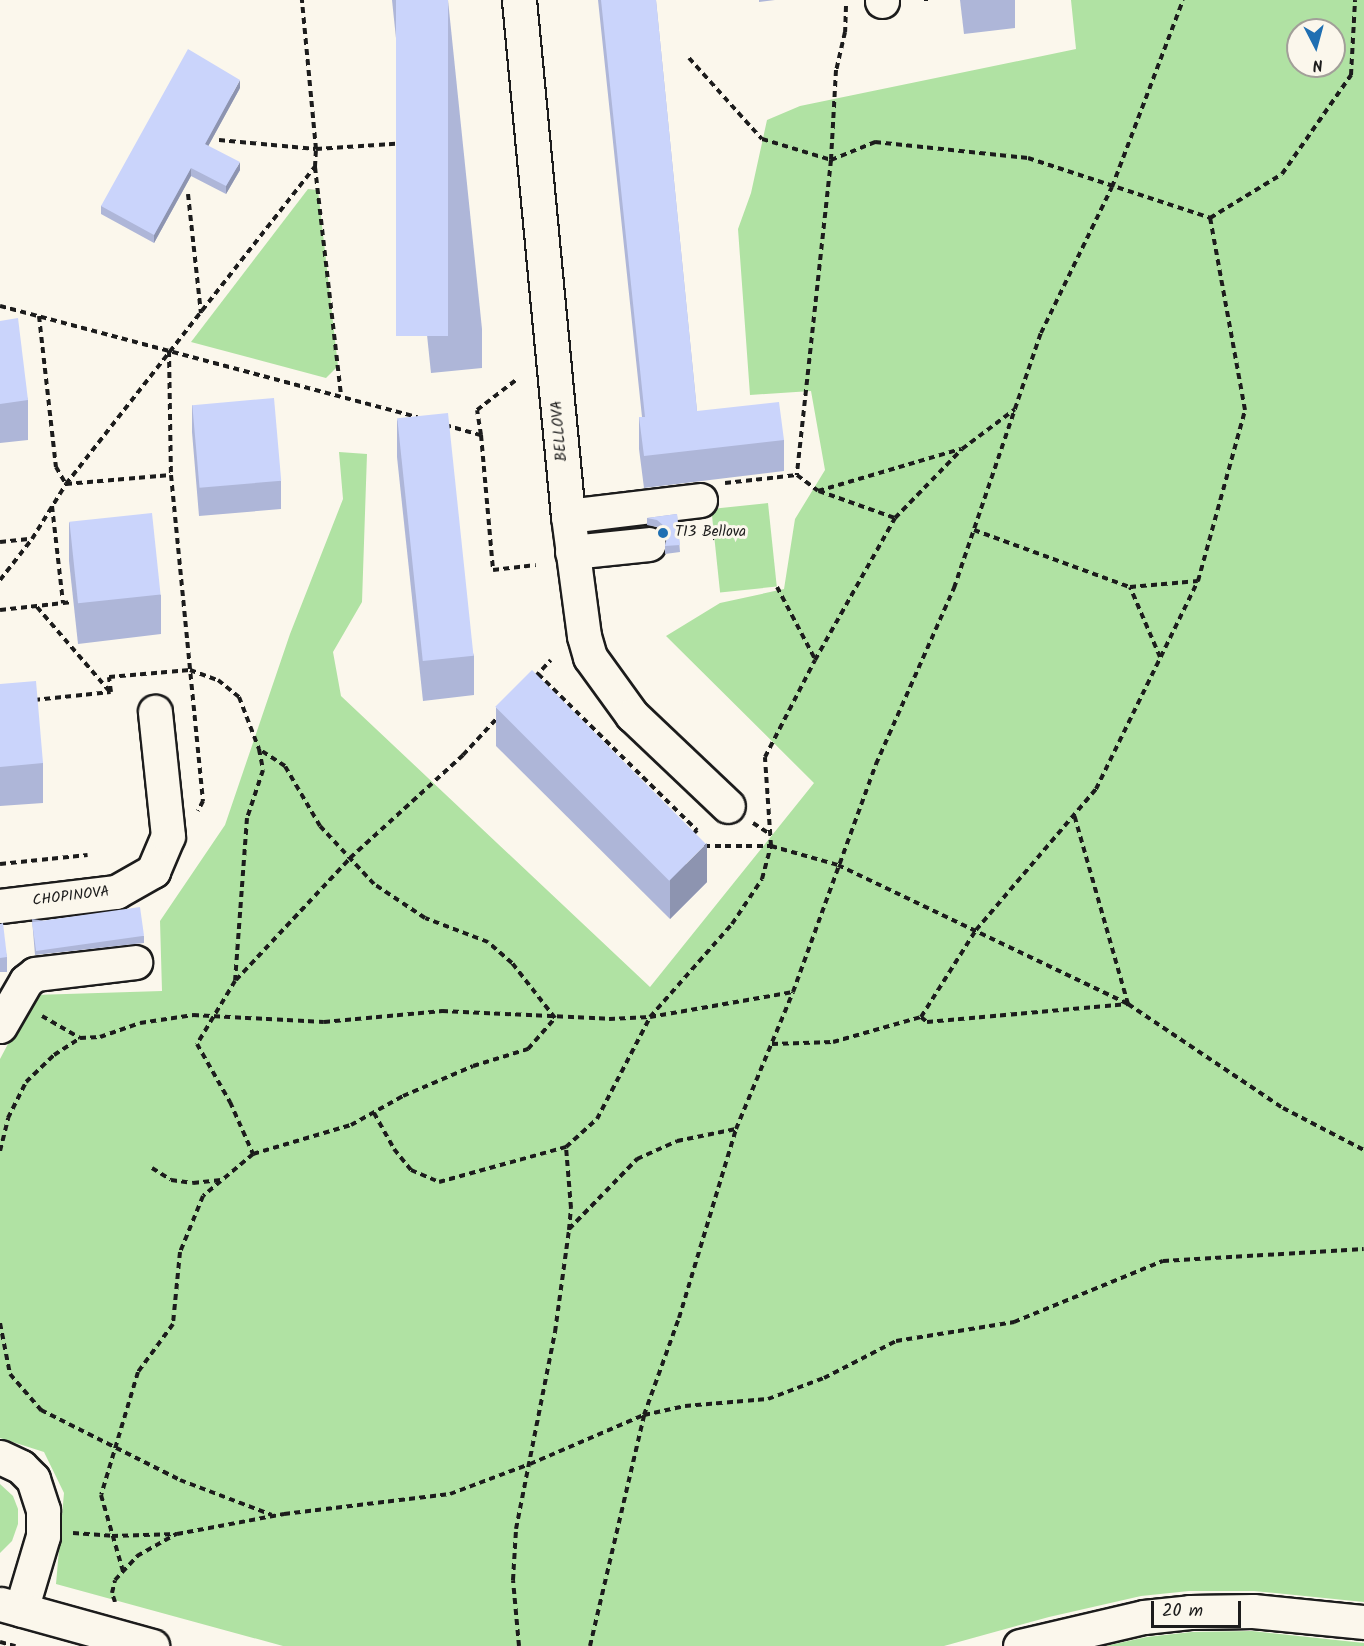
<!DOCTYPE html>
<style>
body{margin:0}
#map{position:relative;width:1364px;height:1646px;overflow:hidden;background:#fbf7ec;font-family:Kalam,sans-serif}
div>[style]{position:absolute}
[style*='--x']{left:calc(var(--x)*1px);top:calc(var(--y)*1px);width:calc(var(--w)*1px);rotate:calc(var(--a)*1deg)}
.green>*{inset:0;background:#b0e2a3;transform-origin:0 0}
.path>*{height:4px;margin-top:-2px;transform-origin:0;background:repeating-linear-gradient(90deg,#1c1c1c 0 6px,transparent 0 10.5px)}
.roads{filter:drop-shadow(2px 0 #1c1c1c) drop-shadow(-2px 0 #1c1c1c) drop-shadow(0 2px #1c1c1c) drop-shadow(0 -2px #1c1c1c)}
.minor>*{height:33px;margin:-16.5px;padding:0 16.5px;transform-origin:16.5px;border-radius:16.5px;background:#fbf7ec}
.wall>*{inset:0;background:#aeb6d8}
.shaded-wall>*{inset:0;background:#8d94b0}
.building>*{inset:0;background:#cad4fb;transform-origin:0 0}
.dots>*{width:16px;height:16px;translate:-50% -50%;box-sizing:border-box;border:3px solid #fbf7ec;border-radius:50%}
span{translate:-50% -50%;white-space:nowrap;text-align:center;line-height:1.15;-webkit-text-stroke:6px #fbf7ec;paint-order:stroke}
.street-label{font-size:15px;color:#1c1c1c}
.poi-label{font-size:15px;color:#1c1c1c}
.left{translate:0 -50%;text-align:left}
.north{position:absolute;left:1286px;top:18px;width:60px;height:60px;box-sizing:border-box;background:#fbf7ec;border:2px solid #a29f99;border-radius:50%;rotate:174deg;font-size:16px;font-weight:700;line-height:24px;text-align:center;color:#1c1c1c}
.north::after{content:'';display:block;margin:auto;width:21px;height:27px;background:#1f6fb2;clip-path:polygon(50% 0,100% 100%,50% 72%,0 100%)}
.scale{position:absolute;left:1151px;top:1601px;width:90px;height:27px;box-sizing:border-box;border:3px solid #1c1c1c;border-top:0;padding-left:8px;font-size:18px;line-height:21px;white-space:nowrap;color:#1c1c1c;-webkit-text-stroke:4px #fbf7ec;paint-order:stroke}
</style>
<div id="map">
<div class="green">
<i style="clip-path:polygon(evenodd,1071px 0,1364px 0,1364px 1602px,1254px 1591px,1189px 1591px,1141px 1596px,1049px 1617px,944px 1646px,283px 1646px,56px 1584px,64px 1493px,44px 1452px,0 1438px,0 1059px,34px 995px,162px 991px,160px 921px,225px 825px,290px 634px,343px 499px,339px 452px,367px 454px,362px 602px,333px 652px,341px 696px,650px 987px,814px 783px,666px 636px,720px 603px,784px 589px,795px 519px,825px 470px,811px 391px,750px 395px,738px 229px,751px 193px,767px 120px,800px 106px,1076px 49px,1071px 0,1298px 30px,1334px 30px,1334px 66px,1298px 66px,1298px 30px)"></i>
<i style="clip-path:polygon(308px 189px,318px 190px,338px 366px,326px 378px,191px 342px)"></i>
<i style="left:768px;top:503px;width:84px;height:57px;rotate:84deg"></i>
<i style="clip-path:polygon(0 1484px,13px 1496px,18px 1509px,18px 1524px,12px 1541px,0 1553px)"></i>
<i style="clip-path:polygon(1252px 1631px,1364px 1643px,1364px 1646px,1105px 1646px,1147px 1637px,1192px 1632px)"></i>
</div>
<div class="path">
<i style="--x:926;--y:0;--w:1;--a:90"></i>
<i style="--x:846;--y:6;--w:26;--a:92"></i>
<i style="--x:845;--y:32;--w:39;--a:103"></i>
<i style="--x:836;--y:70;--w:90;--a:93.2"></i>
<i style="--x:831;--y:160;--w:317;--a:96.2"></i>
<i style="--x:797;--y:475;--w:26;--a:37"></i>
<i style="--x:818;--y:491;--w:149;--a:-16.4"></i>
<i style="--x:689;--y:58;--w:109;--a:48"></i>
<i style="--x:762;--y:139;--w:72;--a:16.9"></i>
<i style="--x:831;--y:160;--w:48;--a:-22.2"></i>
<i style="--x:875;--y:142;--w:154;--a:6"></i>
<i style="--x:1028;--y:158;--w:192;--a:18.2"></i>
<i style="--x:219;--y:140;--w:97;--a:5.3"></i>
<i style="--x:316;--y:149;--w:91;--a:-3.8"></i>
<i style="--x:315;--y:167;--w:229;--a:83.5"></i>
<i style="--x:188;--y:194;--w:120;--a:83.8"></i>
<i style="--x:0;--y:306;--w:432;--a:14.9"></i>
<i style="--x:39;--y:316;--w:152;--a:83.6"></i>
<i style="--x:56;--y:467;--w:20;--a:60"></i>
<i style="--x:66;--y:484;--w:105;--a:-4.9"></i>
<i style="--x:169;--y:351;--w:124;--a:89.1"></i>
<i style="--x:171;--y:475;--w:328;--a:84.4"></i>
<i style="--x:203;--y:801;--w:11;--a:117"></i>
<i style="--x:445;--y:425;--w:37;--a:16"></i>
<i style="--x:481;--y:435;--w:136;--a:84.9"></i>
<i style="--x:493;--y:570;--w:43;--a:-6.6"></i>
<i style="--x:481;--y:435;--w:25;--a:-99"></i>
<i style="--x:477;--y:410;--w:49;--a:-37.6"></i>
<i style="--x:725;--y:483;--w:72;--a:-6.3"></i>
<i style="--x:819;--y:491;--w:81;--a:19.6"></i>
<i style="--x:52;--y:506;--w:98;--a:83.5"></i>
<i style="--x:974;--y:530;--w:166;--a:20.1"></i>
<i style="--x:707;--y:531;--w:11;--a:45"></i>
<i style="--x:0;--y:542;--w:31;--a:-6"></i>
<i style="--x:0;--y:580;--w:52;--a:-52"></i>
<i style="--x:32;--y:539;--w:65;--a:-58.3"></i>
<i style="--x:66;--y:484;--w:403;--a:-51.9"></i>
<i style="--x:315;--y:167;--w:18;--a:-87"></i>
<i style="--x:316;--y:149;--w:150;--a:-95.4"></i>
<i style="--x:777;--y:587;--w:81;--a:62.2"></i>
<i style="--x:37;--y:607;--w:112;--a:49.3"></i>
<i style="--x:0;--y:610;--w:73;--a:-6.3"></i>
<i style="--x:1160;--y:657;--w:76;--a:-113.2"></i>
<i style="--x:1130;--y:587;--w:68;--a:-5"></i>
<i style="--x:538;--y:674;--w:223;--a:44.5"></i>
<i style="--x:697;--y:830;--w:7;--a:135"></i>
<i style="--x:535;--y:677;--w:23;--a:-47"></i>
<i style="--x:34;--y:700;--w:77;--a:-5.9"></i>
<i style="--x:111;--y:692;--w:15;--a:-98"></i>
<i style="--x:109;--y:677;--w:81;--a:-4.9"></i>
<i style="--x:190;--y:670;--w:30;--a:20"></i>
<i style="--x:218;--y:680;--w:27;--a:39"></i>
<i style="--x:239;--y:697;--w:56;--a:69"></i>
<i style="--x:259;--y:749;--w:21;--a:79"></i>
<i style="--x:263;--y:770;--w:51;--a:108.4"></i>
<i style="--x:247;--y:818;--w:163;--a:94.2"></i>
<i style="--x:235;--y:981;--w:74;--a:121.1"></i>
<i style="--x:197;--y:1044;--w:67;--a:60.4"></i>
<i style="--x:230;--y:1102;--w:57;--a:66.1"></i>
<i style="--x:253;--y:1154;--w:65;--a:140"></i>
<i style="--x:203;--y:1196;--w:61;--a:112.3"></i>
<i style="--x:180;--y:1252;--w:72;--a:95.6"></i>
<i style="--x:173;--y:1324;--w:59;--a:126.1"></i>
<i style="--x:138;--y:1372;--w:128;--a:106.7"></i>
<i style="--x:101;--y:1495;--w:79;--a:73.9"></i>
<i style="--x:753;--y:823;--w:20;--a:33"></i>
<i style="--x:704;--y:846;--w:67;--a:0"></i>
<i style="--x:771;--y:846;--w:70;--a:15.8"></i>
<i style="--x:838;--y:865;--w:322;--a:25.6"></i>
<i style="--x:1128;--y:1004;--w:187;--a:33.9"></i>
<i style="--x:1283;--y:1108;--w:91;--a:27.4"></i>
<i style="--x:0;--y:864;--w:88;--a:-5.8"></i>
<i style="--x:236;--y:980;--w:167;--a:-46.9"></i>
<i style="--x:350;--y:858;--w:153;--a:-42.3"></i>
<i style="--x:463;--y:755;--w:53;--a:-47.3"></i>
<i style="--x:42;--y:1016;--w:44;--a:30.1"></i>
<i style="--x:80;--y:1038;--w:20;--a:-3"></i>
<i style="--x:100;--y:1037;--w:42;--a:-19.3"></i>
<i style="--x:140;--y:1023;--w:54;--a:-8.6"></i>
<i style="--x:193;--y:1015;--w:131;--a:3.1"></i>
<i style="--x:324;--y:1022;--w:119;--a:-5.3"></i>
<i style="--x:442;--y:1011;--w:167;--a:2.7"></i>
<i style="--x:609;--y:1019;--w:41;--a:-2.8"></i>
<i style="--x:650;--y:1017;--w:145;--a:-9.9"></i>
<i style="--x:921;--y:1017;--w:8;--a:40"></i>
<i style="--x:927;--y:1022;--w:202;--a:-5.1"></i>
<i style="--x:1128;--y:1004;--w:198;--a:-105.9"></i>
<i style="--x:772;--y:1044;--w:61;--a:-1.9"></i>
<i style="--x:833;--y:1042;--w:91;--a:-15.9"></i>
<i style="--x:921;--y:1017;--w:103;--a:-57.7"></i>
<i style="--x:976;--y:930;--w:185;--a:-49.6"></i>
<i style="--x:1096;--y:789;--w:232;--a:-63.9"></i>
<i style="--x:1198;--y:581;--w:177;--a:-74.6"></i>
<i style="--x:1245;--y:410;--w:195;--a:-100.3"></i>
<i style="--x:1210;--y:218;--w:84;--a:-31.4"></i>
<i style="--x:1282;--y:174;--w:121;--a:-55.1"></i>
<i style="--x:1351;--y:75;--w:75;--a:-86.9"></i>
<i style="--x:374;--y:1113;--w:41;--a:60.9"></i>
<i style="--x:394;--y:1149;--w:27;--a:51"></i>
<i style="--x:411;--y:1170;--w:30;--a:23"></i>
<i style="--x:439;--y:1182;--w:132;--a:-15.4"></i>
<i style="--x:0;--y:1151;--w:34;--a:-76"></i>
<i style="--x:8;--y:1118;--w:40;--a:-63.4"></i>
<i style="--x:26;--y:1082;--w:39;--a:-44"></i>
<i style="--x:54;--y:1055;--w:31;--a:-33"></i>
<i style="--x:253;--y:1154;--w:102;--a:-16.5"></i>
<i style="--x:351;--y:1125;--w:60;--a:-29.1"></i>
<i style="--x:403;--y:1096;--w:76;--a:-23.2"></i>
<i style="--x:473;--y:1066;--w:58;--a:-17.2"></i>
<i style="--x:528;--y:1049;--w:41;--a:-48.9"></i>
<i style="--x:555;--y:1018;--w:70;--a:-128"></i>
<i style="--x:512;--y:963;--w:32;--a:-139"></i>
<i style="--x:488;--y:942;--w:67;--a:-159.1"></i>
<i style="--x:425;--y:918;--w:61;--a:-146.3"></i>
<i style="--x:374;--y:884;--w:79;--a:-133"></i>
<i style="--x:320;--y:826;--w:69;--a:-120.3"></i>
<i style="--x:285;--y:766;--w:31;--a:-147"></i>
<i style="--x:152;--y:1168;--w:22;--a:32"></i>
<i style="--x:171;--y:1180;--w:22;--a:8"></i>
<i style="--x:193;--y:1183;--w:28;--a:-6"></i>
<i style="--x:569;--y:1229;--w:98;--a:-45.8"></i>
<i style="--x:637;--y:1159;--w:44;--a:-24.2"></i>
<i style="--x:677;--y:1141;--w:60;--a:-11.5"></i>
<i style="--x:0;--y:1323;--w:52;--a:78.9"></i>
<i style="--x:10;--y:1374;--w:48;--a:49.3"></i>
<i style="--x:41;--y:1410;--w:156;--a:26.7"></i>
<i style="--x:180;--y:1480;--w:98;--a:20.8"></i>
<i style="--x:73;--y:1533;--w:39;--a:4"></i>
<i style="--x:112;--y:1536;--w:65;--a:-1.8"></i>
<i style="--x:177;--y:1534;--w:109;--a:-10.6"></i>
<i style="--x:284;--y:1514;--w:167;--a:-6.9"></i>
<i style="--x:450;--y:1494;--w:85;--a:-20.6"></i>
<i style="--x:530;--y:1464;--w:124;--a:-23.3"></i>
<i style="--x:644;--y:1415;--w:42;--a:-12.4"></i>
<i style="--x:685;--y:1406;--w:83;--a:-4.8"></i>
<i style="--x:768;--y:1399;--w:60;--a:-20.6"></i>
<i style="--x:824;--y:1378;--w:81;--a:-27.2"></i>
<i style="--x:896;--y:1341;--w:120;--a:-9.1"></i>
<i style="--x:1014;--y:1322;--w:161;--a:-22.3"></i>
<i style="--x:1163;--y:1261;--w:201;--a:-3.4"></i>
<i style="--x:115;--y:1602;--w:9;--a:-108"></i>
<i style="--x:112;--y:1593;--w:13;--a:-77"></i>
<i style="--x:115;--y:1580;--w:33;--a:-47"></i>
<i style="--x:137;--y:1556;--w:45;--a:-29.4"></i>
<i style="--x:0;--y:1642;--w:16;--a:15"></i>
<i style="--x:519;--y:1646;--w:66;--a:-95.2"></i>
<i style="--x:513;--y:1580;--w:51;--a:-86.6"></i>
<i style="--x:516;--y:1529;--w:201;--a:-78.8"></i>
<i style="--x:555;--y:1332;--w:103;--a:-82.2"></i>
<i style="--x:569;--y:1230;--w:22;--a:-85"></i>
<i style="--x:571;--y:1208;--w:61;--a:-94.7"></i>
<i style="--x:566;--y:1147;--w:42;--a:-42.1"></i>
<i style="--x:597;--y:1119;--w:115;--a:-62.5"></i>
<i style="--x:650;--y:1017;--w:124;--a:-48.6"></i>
<i style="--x:732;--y:924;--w:54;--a:-56.3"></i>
<i style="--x:762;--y:879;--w:34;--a:-75"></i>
<i style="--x:771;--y:846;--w:89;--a:-93.9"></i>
<i style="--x:765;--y:757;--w:109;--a:-62.7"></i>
<i style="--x:815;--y:660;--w:163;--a:-60.6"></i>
<i style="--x:895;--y:518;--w:96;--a:-45.8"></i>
<i style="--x:962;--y:449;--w:66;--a:-37"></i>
<i style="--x:590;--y:1646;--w:237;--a:-76.8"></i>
<i style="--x:644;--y:1415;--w:103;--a:-70.2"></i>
<i style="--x:679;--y:1318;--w:197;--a:-73.2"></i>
<i style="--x:736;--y:1129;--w:148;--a:-67.4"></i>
<i style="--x:793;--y:992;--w:243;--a:-70"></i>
<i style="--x:876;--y:764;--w:193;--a:-66.1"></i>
<i style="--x:954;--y:588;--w:269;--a:-71.2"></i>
<i style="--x:1041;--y:333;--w:162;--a:-64.1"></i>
<i style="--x:1112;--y:187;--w:200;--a:-69.2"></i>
</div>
<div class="roads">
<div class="minor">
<i style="--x:519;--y:0;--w:518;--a:84.58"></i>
<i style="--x:568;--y:516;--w:121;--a:82.4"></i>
<i style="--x:584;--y:636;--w:22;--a:74"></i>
<i style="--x:590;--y:657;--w:72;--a:54.1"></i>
<i style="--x:632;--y:715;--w:132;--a:43.5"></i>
<i style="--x:882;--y:0;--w:1;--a:90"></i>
<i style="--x:568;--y:516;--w:133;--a:-6.9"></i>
<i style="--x:572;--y:552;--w:77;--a:-5.9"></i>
<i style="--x:0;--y:906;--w:117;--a:-6.9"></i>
<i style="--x:116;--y:892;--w:43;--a:-29.6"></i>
<i style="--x:153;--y:871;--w:38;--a:-67"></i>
<i style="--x:168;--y:836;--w:125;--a:-96"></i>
<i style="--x:0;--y:1026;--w:52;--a:-60"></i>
<i style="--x:26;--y:981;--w:11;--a:-38"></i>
<i style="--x:35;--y:974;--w:101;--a:-6.8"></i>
<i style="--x:0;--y:1457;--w:23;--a:25"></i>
<i style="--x:21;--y:1467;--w:17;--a:45"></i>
<i style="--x:33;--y:1479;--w:33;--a:72"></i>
<i style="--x:43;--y:1510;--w:26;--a:90"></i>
<i style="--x:43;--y:1536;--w:77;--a:106.6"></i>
<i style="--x:1;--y:1604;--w:157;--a:15.5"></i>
<i style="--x:1020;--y:1646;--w:127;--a:-13.2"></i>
<i style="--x:1144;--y:1617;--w:46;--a:-6.2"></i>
<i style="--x:1190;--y:1612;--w:63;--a:-0.9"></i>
<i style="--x:1253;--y:1611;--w:112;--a:5.7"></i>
</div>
</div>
<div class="wall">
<i style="clip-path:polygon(392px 0,448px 0,482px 329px,482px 368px,431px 373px)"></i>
<i style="clip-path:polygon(598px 0,656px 0,697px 411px,784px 440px,784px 471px,644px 488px,639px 449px,639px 417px,642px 417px)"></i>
<i style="clip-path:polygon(759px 0,775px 0,759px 2px)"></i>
<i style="clip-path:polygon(960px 0,1015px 0,1015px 28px,964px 34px)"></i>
<i style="clip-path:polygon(240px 88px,208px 146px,240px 170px,226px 194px,191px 176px,154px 243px,101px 214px,101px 206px)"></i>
<i style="clip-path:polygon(0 321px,28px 400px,28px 440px,0 443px)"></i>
<i style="clip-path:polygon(192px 405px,281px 481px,281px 509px,199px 516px,192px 432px)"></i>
<i style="clip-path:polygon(397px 418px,474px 656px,474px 695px,423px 701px,397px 457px)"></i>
<i style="clip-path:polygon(677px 514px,680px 552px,665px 554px,665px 546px,666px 539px,664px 534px,657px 527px,647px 525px,647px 518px)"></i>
<i style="clip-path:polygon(69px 522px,161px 595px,161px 634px,78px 644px,69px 561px)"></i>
<i style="clip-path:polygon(0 684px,43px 763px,43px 803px,0 806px)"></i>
<i style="clip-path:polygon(496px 707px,707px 882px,670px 919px,496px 746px)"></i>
<i style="clip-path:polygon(32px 919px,144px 936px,144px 943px,35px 955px)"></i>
<i style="clip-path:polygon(0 924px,7px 957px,7px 972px,0 972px)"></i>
</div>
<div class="shaded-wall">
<i style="clip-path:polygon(240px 80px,240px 88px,205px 152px,205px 144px)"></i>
<i style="clip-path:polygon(240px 162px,240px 170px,226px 194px,226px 186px)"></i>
<i style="clip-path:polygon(191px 168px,191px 176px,154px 243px,154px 235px)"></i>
<i style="clip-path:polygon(707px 843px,707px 882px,670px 919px,670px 880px)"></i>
</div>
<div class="building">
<i style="left:396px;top:0;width:52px;height:336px"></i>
<i style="clip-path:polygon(601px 0,656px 0,697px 411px,779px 402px,784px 440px,644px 456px,639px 417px,645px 417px)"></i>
<i style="clip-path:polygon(188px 49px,240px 80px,205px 144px,240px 162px,226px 186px,191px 168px,154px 235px,101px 206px)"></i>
<i style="clip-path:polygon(18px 318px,28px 400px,0 404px,0 321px)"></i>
<i style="left:274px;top:398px;width:83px;height:82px;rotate:85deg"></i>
<i style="left:448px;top:413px;width:244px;height:51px;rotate:84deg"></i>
<i style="left:152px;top:513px;width:82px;height:83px;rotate:84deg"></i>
<i style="clip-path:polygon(677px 514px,680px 545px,665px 546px,668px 535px,664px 526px,657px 520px,647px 518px)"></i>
<i style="left:532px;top:670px;width:246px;height:52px;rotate:45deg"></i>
<i style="clip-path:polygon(36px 681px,43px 763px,0 767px,0 684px)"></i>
<i style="left:140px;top:907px;width:29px;height:109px;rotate:82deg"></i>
<i style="clip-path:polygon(3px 923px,7px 957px,0 958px,0 924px)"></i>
</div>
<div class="dots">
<i style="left:663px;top:533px;background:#1f6fb2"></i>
</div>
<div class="street-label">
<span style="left:560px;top:431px;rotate:-95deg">BELLOVA</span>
<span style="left:71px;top:897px;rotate:-7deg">CHOPINOVA</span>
</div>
<div class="poi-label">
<span class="left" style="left:675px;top:533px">T13 Bellova</span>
</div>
<div class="north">N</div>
<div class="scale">20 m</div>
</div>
